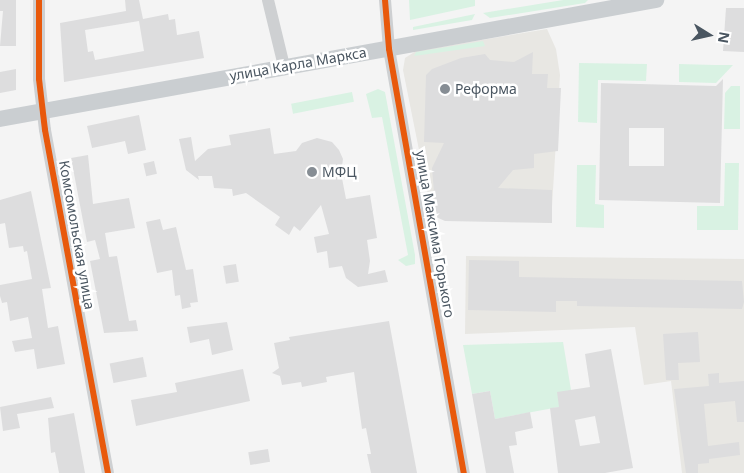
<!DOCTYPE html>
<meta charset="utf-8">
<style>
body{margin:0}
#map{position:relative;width:744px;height:473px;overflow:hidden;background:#f4f4f4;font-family:"Noto Sans",sans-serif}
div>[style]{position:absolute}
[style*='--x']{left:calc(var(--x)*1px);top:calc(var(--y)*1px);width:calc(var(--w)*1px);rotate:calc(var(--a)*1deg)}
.commercial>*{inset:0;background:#e8e7e3}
.green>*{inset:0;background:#d9f2e3;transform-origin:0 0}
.building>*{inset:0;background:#ddddde;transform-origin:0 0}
.minor>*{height:12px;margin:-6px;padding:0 6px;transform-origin:6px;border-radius:6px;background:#ced0d2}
.major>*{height:16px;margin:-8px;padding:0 8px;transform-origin:8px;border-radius:8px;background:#caced1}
.cycleway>*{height:6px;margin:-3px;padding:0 3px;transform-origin:3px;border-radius:3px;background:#e8590c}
.dots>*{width:14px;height:14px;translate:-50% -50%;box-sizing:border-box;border:2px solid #fff;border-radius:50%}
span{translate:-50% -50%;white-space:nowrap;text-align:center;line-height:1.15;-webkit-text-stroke:5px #fff;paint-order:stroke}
.street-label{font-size:14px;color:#4a5661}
.poi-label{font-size:14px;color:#4a5661}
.left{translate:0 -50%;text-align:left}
.north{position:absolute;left:684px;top:10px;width:50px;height:50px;-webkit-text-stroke:4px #fff;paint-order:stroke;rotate:100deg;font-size:14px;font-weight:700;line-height:20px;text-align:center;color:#4a5661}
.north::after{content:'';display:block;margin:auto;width:18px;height:22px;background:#4a5661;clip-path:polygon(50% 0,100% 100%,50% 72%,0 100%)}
</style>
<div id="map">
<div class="commercial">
<i style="clip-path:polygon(547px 29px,556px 49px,560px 75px,551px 223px,432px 215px,403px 70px,405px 58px,416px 51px)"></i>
<i style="clip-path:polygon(466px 256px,744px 259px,744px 473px,682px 473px,671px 381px,644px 385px,635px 327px,465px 334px)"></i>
</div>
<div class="green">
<i style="clip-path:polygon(409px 0,475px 0,475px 6px,410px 20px)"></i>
<i style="clip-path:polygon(563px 0,588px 0,585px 3px,490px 18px,483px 13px)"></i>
<i style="clip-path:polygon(475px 14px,472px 20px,413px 30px,413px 27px)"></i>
<i style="clip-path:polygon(483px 41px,485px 46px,414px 56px,416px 52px)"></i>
<i style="clip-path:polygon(579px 63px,647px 64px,646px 81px,598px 80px,597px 123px,578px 122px)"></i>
<i style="clip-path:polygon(679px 64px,715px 65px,733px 65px,716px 83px,679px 82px)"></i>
<i style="clip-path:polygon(731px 86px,740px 86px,740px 129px,724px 129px,725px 93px)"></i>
<i style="clip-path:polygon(378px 89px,385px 92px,415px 255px,415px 264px,406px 266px,398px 260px,408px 255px,382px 117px,372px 118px,366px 94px)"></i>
<i style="left:352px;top:92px;width:10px;height:62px;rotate:79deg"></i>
<i style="clip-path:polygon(725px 163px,739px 163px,738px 230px,697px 230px,697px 206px,724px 206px)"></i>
<i style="clip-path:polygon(577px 165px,596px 165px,595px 204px,604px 205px,604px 228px,576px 227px)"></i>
<i style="clip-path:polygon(563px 342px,571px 390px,559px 407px,495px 419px,490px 391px,472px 394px,463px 345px)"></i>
</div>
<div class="building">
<i style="clip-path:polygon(0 0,16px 0,16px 46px,0 46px,3px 11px,0 11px)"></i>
<i style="clip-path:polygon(evenodd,125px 0,139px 0,143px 19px,168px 14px,169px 20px,175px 19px,177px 35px,199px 31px,204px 58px,64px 82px,60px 23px,126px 11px,125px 0,139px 21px,144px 51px,95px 60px,93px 51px,88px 52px,85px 30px,139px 21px)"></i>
<i style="clip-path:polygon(726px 8px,744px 8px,744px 52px,723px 51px)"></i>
<i style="clip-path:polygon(533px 52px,532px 74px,548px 74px,547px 88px,561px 88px,558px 151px,534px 154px,534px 168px,513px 170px,498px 188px,552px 190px,552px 223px,445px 221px,436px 217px,432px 168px,444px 143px,424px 142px,426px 75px,432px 69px,461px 58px,485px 54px,490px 60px,514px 62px)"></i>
<i style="clip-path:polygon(16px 69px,16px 90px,0 93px,0 72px)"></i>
<i style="clip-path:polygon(evenodd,723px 79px,720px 203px,599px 200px,601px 83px,716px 86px,723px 79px,629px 128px,664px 128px,664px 166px,629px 166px,629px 128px)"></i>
<i style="clip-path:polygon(139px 115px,146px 150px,128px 154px,125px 141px,92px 148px,87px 126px)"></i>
<i style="clip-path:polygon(270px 128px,274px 154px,296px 151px,302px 143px,317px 138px,332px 142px,339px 150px,343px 159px,341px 173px,346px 199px,370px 195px,377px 238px,367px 240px,370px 261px,368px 274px,385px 270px,388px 282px,358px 287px,346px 278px,342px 266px,329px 268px,327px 251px,317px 253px,314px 237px,329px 234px,321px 205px,300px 231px,294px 226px,289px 235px,275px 225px,280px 217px,246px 193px,233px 196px,232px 189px,214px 188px,212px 176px,198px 176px,199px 180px,186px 170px,179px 139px,191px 137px,195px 161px,208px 149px,231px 145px,229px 135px)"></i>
<i style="clip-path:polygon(88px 155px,93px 204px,129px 198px,135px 228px,105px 233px,109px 257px,117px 256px,129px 321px,136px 320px,138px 331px,104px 333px,90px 261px,100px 259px,95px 240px,87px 242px,71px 158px)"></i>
<i style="left:154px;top:161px;width:13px;height:11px;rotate:77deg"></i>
<i style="clip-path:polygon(31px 191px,51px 288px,42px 289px,48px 328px,58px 326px,65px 364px,37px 369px,34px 349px,15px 352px,12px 341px,32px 338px,28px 317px,10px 321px,7px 302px,2px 303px,0 296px,0 285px,32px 279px,27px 251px,24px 252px,23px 246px,9px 248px,5px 223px,0 224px,0 200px)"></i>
<i style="clip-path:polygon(160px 219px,163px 230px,176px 227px,186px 270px,193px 269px,198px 302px,190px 303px,191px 307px,182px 309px,180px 295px,175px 296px,172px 270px,157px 273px,146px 222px)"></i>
<i style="clip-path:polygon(469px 260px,519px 261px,519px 277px,742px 281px,744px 302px,742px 309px,577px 306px,577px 301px,556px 301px,556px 312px,468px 310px)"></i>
<i style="left:236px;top:264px;width:18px;height:13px;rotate:81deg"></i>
<i style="clip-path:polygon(389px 321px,417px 473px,371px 473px,367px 454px,371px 454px,366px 428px,362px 429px,354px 372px,326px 377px,327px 382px,302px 387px,301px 382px,282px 385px,280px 376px,272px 373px,279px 368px,274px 343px,290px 340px,289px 337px)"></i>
<i style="clip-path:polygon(227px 322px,233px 350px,212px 355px,209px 339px,190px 343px,187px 327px)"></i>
<i style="clip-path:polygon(698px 332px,700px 362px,678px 363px,679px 380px,666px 380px,663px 334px)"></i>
<i style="clip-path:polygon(evenodd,611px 349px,633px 468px,605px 473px,558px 473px,550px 408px,559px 407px,557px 392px,590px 387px,585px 354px,611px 349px,595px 416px,600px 443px,580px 446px,575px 420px,595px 416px)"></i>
<i style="left:143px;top:357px;width:20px;height:34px;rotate:79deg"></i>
<i style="clip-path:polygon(243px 369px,250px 401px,136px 426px,131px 400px,177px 392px,175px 383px)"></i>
<i style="clip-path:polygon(719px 373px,719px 383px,744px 381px,744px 422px,737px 422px,735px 401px,704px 404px,708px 446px,739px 442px,740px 455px,709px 459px,709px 463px,698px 464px,698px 473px,686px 473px,674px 389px,709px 386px,708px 374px)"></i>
<i style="clip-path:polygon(490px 391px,495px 419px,530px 412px,533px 428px,515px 432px,517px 445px,509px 446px,514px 473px,486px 473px,472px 394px)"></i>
<i style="clip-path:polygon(51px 397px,54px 408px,17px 414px,20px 428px,3px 431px,0 407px)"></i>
<i style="clip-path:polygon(74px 413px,85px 473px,59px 473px,55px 452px,51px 453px,48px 418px)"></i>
<i style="left:268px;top:449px;width:13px;height:20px;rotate:81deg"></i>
</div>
<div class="minor">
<i style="--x:39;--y:0;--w:79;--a:90"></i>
<i style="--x:39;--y:79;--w:51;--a:83.3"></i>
<i style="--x:45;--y:130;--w:349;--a:79.6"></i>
<i style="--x:268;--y:0;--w:68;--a:76.4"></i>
<i style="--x:385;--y:0;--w:49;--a:85.3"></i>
<i style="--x:389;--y:49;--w:431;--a:80"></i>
</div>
<div class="major">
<i style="--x:0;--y:119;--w:667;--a:-10.28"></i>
</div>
<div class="cycleway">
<i style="--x:39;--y:0;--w:79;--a:90"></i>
<i style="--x:39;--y:79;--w:51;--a:83.3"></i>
<i style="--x:45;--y:130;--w:349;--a:79.6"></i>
<i style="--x:385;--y:0;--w:49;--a:85.3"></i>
<i style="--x:389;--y:49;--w:431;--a:80"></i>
</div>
<div class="dots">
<i style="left:445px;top:89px;background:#868d94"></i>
<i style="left:312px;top:172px;background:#868d94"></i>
</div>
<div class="street-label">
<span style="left:298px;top:64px;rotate:-10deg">улица Карла Маркса</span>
<span style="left:435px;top:234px;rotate:80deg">улица Максима Горького</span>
<span style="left:77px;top:235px;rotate:80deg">Комсомольская улица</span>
</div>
<div class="poi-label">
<span class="left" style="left:455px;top:89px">Реформа</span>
<span class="left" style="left:322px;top:172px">МФЦ</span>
</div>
<div class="north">N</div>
</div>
